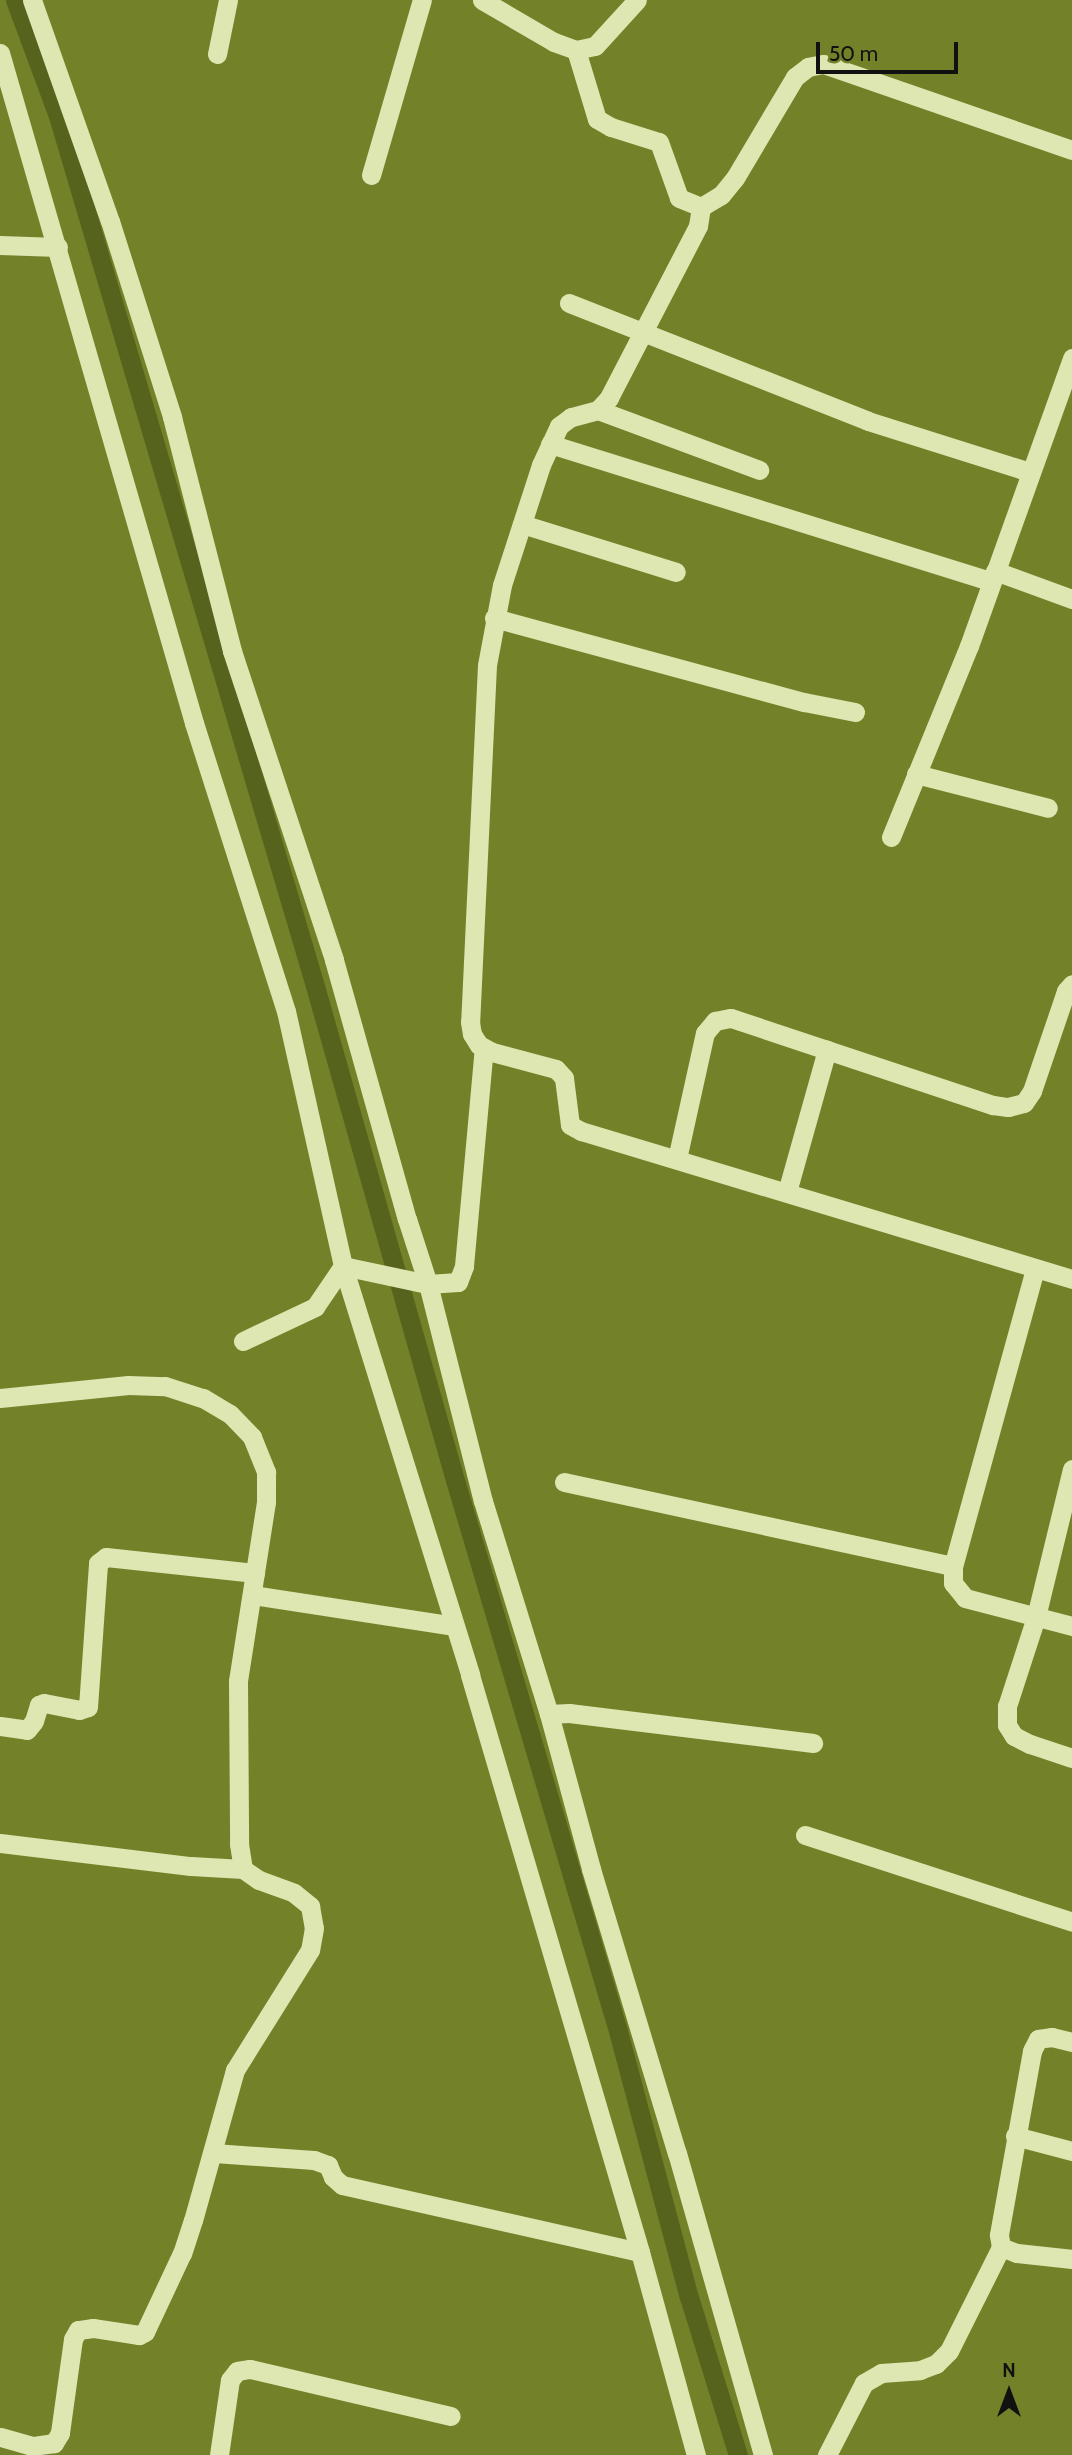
<!DOCTYPE html>
<style>
body{margin:0}
#map{position:relative;width:1072px;height:2455px;overflow:hidden;background:#738229;font-family:Cabin,sans-serif}
div>[style]{position:absolute}
[style*='--x']{left:calc(var(--x)*1px);top:calc(var(--y)*1px);width:calc(var(--w)*1px);rotate:calc(var(--a)*1deg)}
.canal>*{height:19px;margin:-9.5px;padding:0 9.5px;transform-origin:9.5px;border-radius:9.5px;background:#56631d}
.minor>*{height:19px;margin:-9.5px;padding:0 9.5px;transform-origin:9.5px;border-radius:9.5px;background:#dee6b2}
span{translate:-50% -50%;white-space:nowrap;text-align:center;line-height:1.15;-webkit-text-stroke:5px #738229;paint-order:stroke}
.north{position:absolute;left:974px;top:2357px;width:70px;height:70px;-webkit-text-stroke:5px #738229;paint-order:stroke;rotate:0deg;font-size:19px;font-weight:700;line-height:28px;text-align:center;color:#111}
.north::after{content:'';display:block;margin:auto;width:24px;height:32px;background:#111;clip-path:polygon(50% 0,100% 100%,50% 72%,0 100%)}
.scale{position:absolute;left:816px;top:42px;width:142px;height:32px;box-sizing:border-box;border:4px solid #111;border-top:0;padding-left:9px;font-size:21px;line-height:24px;white-space:nowrap;color:#111;-webkit-text-stroke:5px #738229;paint-order:stroke}
</style>
<div id="map">
<div class="canal">
<i style="--x:15;--y:0;--w:124;--a:69.7"></i>
<i style="--x:58;--y:116;--w:907;--a:73.54"></i>
<i style="--x:315;--y:986;--w:513;--a:74.18"></i>
<i style="--x:455;--y:1480;--w:575;--a:73.52"></i>
<i style="--x:618;--y:2031;--w:275;--a:75.1"></i>
<i style="--x:689;--y:2297;--w:165;--a:72.8"></i>
</div>
<div class="minor">
<i style="--x:32;--y:0;--w:234;--a:70.6"></i>
<i style="--x:110;--y:221;--w:206;--a:72.4"></i>
<i style="--x:172;--y:417;--w:242;--a:75.6"></i>
<i style="--x:232;--y:651;--w:325;--a:71.7"></i>
<i style="--x:334;--y:960;--w:269;--a:74.3"></i>
<i style="--x:407;--y:1219;--w:68;--a:72.1"></i>
<i style="--x:428;--y:1284;--w:224;--a:75.8"></i>
<i style="--x:483;--y:1501;--w:223;--a:72.8"></i>
<i style="--x:549;--y:1714;--w:161;--a:74.8"></i>
<i style="--x:591;--y:1869;--w:297;--a:73.2"></i>
<i style="--x:677;--y:2153;--w:314;--a:74.1"></i>
<i style="--x:482;--y:0;--w:83;--a:30.3"></i>
<i style="--x:554;--y:42;--w:23;--a:20"></i>
<i style="--x:576;--y:50;--w:19;--a:-12"></i>
<i style="--x:595;--y:46;--w:62;--a:-47.6"></i>
<i style="--x:576;--y:50;--w:72;--a:73.1"></i>
<i style="--x:597;--y:119;--w:16;--a:30"></i>
<i style="--x:611;--y:127;--w:50;--a:17.4"></i>
<i style="--x:659;--y:142;--w:59;--a:70.3"></i>
<i style="--x:679;--y:198;--w:24;--a:22"></i>
<i style="--x:0;--y:53;--w:698;--a:73.85"></i>
<i style="--x:194;--y:723;--w:302;--a:72.3"></i>
<i style="--x:286;--y:1011;--w:261;--a:77.4"></i>
<i style="--x:343;--y:1266;--w:428;--a:72.7"></i>
<i style="--x:470;--y:1675;--w:602;--a:73.58"></i>
<i style="--x:640;--y:2252;--w:211;--a:74.6"></i>
<i style="--x:217;--y:54;--w:55;--a:-78.5"></i>
<i style="--x:1072;--y:150;--w:263;--a:-160.9"></i>
<i style="--x:823;--y:64;--w:15;--a:169"></i>
<i style="--x:808;--y:67;--w:16;--a:142"></i>
<i style="--x:795;--y:77;--w:117;--a:120.7"></i>
<i style="--x:735;--y:178;--w:22;--a:129"></i>
<i style="--x:721;--y:195;--w:23;--a:149"></i>
<i style="--x:701;--y:207;--w:19;--a:99"></i>
<i style="--x:698;--y:226;--w:194;--a:117.4"></i>
<i style="--x:609;--y:398;--w:16;--a:133"></i>
<i style="--x:598;--y:410;--w:28;--a:165"></i>
<i style="--x:571;--y:417;--w:15;--a:143"></i>
<i style="--x:559;--y:426;--w:43;--a:114.8"></i>
<i style="--x:541;--y:465;--w:126;--a:108"></i>
<i style="--x:502;--y:585;--w:81;--a:100.6"></i>
<i style="--x:487;--y:665;--w:357;--a:92.7"></i>
<i style="--x:470;--y:1022;--w:12;--a:81"></i>
<i style="--x:472;--y:1034;--w:13;--a:58"></i>
<i style="--x:479;--y:1045;--w:15;--a:28"></i>
<i style="--x:492;--y:1052;--w:66;--a:14.9"></i>
<i style="--x:556;--y:1069;--w:12;--a:48"></i>
<i style="--x:564;--y:1078;--w:47;--a:82.7"></i>
<i style="--x:570;--y:1125;--w:13;--a:29"></i>
<i style="--x:581;--y:1131;--w:513;--a:16.77"></i>
<i style="--x:371;--y:175;--w:182;--a:-73.8"></i>
<i style="--x:0;--y:245;--w:58;--a:2"></i>
<i style="--x:569;--y:303;--w:321;--a:21.5"></i>
<i style="--x:868;--y:421;--w:170;--a:17.5"></i>
<i style="--x:598;--y:410;--w:172;--a:20.4"></i>
<i style="--x:550;--y:444;--w:462;--a:17.3"></i>
<i style="--x:522;--y:524;--w:161;--a:17.3"></i>
<i style="--x:995;--y:571;--w:82;--a:20"></i>
<i style="--x:494;--y:618;--w:321;--a:15.2"></i>
<i style="--x:804;--y:702;--w:52;--a:11.1"></i>
<i style="--x:916;--y:774;--w:136;--a:14.4"></i>
<i style="--x:891;--y:837;--w:206;--a:-67.8"></i>
<i style="--x:969;--y:646;--w:306;--a:-70.3"></i>
<i style="--x:677;--y:1159;--w:129;--a:-77.5"></i>
<i style="--x:705;--y:1033;--w:16;--a:-50"></i>
<i style="--x:715;--y:1021;--w:16;--a:-11"></i>
<i style="--x:731;--y:1018;--w:276;--a:18.4"></i>
<i style="--x:993;--y:1105;--w:15;--a:8"></i>
<i style="--x:1008;--y:1107;--w:16;--a:-14"></i>
<i style="--x:1024;--y:1103;--w:14;--a:-56"></i>
<i style="--x:1032;--y:1091;--w:106;--a:-71.2"></i>
<i style="--x:1066;--y:991;--w:9;--a:-49"></i>
<i style="--x:787;--y:1192;--w:148;--a:-74.3"></i>
<i style="--x:1035;--y:1269;--w:308;--a:105.4"></i>
<i style="--x:953;--y:1566;--w:17;--a:90"></i>
<i style="--x:953;--y:1583;--w:19;--a:51"></i>
<i style="--x:965;--y:1598;--w:111;--a:14.7"></i>
<i style="--x:243;--y:1341;--w:80;--a:-25.3"></i>
<i style="--x:315;--y:1307;--w:50;--a:-55.7"></i>
<i style="--x:343;--y:1266;--w:87;--a:12"></i>
<i style="--x:428;--y:1284;--w:30;--a:-4"></i>
<i style="--x:458;--y:1282;--w:17;--a:-69"></i>
<i style="--x:464;--y:1266;--w:219;--a:-84.8"></i>
<i style="--x:0;--y:1398;--w:129;--a:-5.8"></i>
<i style="--x:128;--y:1385;--w:37;--a:2"></i>
<i style="--x:165;--y:1386;--w:40;--a:18"></i>
<i style="--x:203;--y:1398;--w:31;--a:31"></i>
<i style="--x:230;--y:1414;--w:32;--a:46"></i>
<i style="--x:252;--y:1437;--w:38;--a:68"></i>
<i style="--x:266;--y:1472;--w:30;--a:90"></i>
<i style="--x:266;--y:1502;--w:181;--a:98.9"></i>
<i style="--x:238;--y:1681;--w:163;--a:89.6"></i>
<i style="--x:239;--y:1844;--w:25;--a:81"></i>
<i style="--x:243;--y:1869;--w:19;--a:35"></i>
<i style="--x:259;--y:1880;--w:37;--a:20"></i>
<i style="--x:294;--y:1893;--w:21;--a:39"></i>
<i style="--x:310;--y:1906;--w:22;--a:80"></i>
<i style="--x:314;--y:1928;--w:22;--a:100"></i>
<i style="--x:310;--y:1950;--w:142;--a:122"></i>
<i style="--x:235;--y:2070;--w:156;--a:105.6"></i>
<i style="--x:193;--y:2220;--w:35;--a:108"></i>
<i style="--x:182;--y:2253;--w:87;--a:115.1"></i>
<i style="--x:145;--y:2332;--w:7;--a:153"></i>
<i style="--x:139;--y:2335;--w:47;--a:-171.3"></i>
<i style="--x:93;--y:2328;--w:15;--a:172"></i>
<i style="--x:78;--y:2330;--w:10;--a:119"></i>
<i style="--x:73;--y:2339;--w:95;--a:97.9"></i>
<i style="--x:60;--y:2433;--w:12;--a:121"></i>
<i style="--x:54;--y:2443;--w:22;--a:172"></i>
<i style="--x:32;--y:2446;--w:33;--a:-164"></i>
<i style="--x:1072;--y:1469;--w:152;--a:103.7"></i>
<i style="--x:1036;--y:1617;--w:94;--a:108"></i>
<i style="--x:1007;--y:1706;--w:19;--a:90"></i>
<i style="--x:1007;--y:1725;--w:13;--a:58"></i>
<i style="--x:1014;--y:1736;--w:18;--a:27"></i>
<i style="--x:1030;--y:1744;--w:44;--a:18.4"></i>
<i style="--x:564;--y:1482;--w:398;--a:12.2"></i>
<i style="--x:252;--y:1595;--w:205;--a:8.7"></i>
<i style="--x:549;--y:1714;--w:20;--a:-3"></i>
<i style="--x:569;--y:1713;--w:246;--a:7"></i>
<i style="--x:0;--y:1726;--w:27;--a:8"></i>
<i style="--x:27;--y:1730;--w:11;--a:-52"></i>
<i style="--x:34;--y:1721;--w:17;--a:-73"></i>
<i style="--x:39;--y:1705;--w:5;--a:-22"></i>
<i style="--x:44;--y:1703;--w:36;--a:11"></i>
<i style="--x:79;--y:1710;--w:9;--a:-18"></i>
<i style="--x:88;--y:1707;--w:144;--a:-86"></i>
<i style="--x:98;--y:1563;--w:10;--a:-37"></i>
<i style="--x:106;--y:1557;--w:150;--a:6.1"></i>
<i style="--x:805;--y:1835;--w:281;--a:18"></i>
<i style="--x:0;--y:1843;--w:192;--a:6.9"></i>
<i style="--x:191;--y:1866;--w:52;--a:3.3"></i>
<i style="--x:1072;--y:2042;--w:21;--a:-166"></i>
<i style="--x:1052;--y:2037;--w:14;--a:172"></i>
<i style="--x:1038;--y:2039;--w:13;--a:117"></i>
<i style="--x:1032;--y:2051;--w:187;--a:100.2"></i>
<i style="--x:999;--y:2235;--w:12;--a:81"></i>
<i style="--x:1001;--y:2247;--w:17;--a:21"></i>
<i style="--x:1017;--y:2253;--w:55;--a:6.2"></i>
<i style="--x:1015;--y:2136;--w:59;--a:14.7"></i>
<i style="--x:214;--y:2153;--w:100;--a:4"></i>
<i style="--x:314;--y:2160;--w:15;--a:20"></i>
<i style="--x:328;--y:2165;--w:13;--a:67"></i>
<i style="--x:333;--y:2177;--w:12;--a:42"></i>
<i style="--x:342;--y:2185;--w:305;--a:12.7"></i>
<i style="--x:219;--y:2455;--w:76;--a:-81.7"></i>
<i style="--x:230;--y:2380;--w:11;--a:-52"></i>
<i style="--x:237;--y:2371;--w:13;--a:-9"></i>
<i style="--x:250;--y:2369;--w:206;--a:13.2"></i>
<i style="--x:827;--y:2455;--w:81;--a:-62.8"></i>
<i style="--x:864;--y:2383;--w:20;--a:-30"></i>
<i style="--x:881;--y:2373;--w:39;--a:-4"></i>
<i style="--x:920;--y:2370;--w:17;--a:-21"></i>
<i style="--x:936;--y:2364;--w:18;--a:-45"></i>
<i style="--x:949;--y:2351;--w:116;--a:-63.4"></i>
</div>
<div class="north">N</div>
<div class="scale">50 m</div>
</div>
